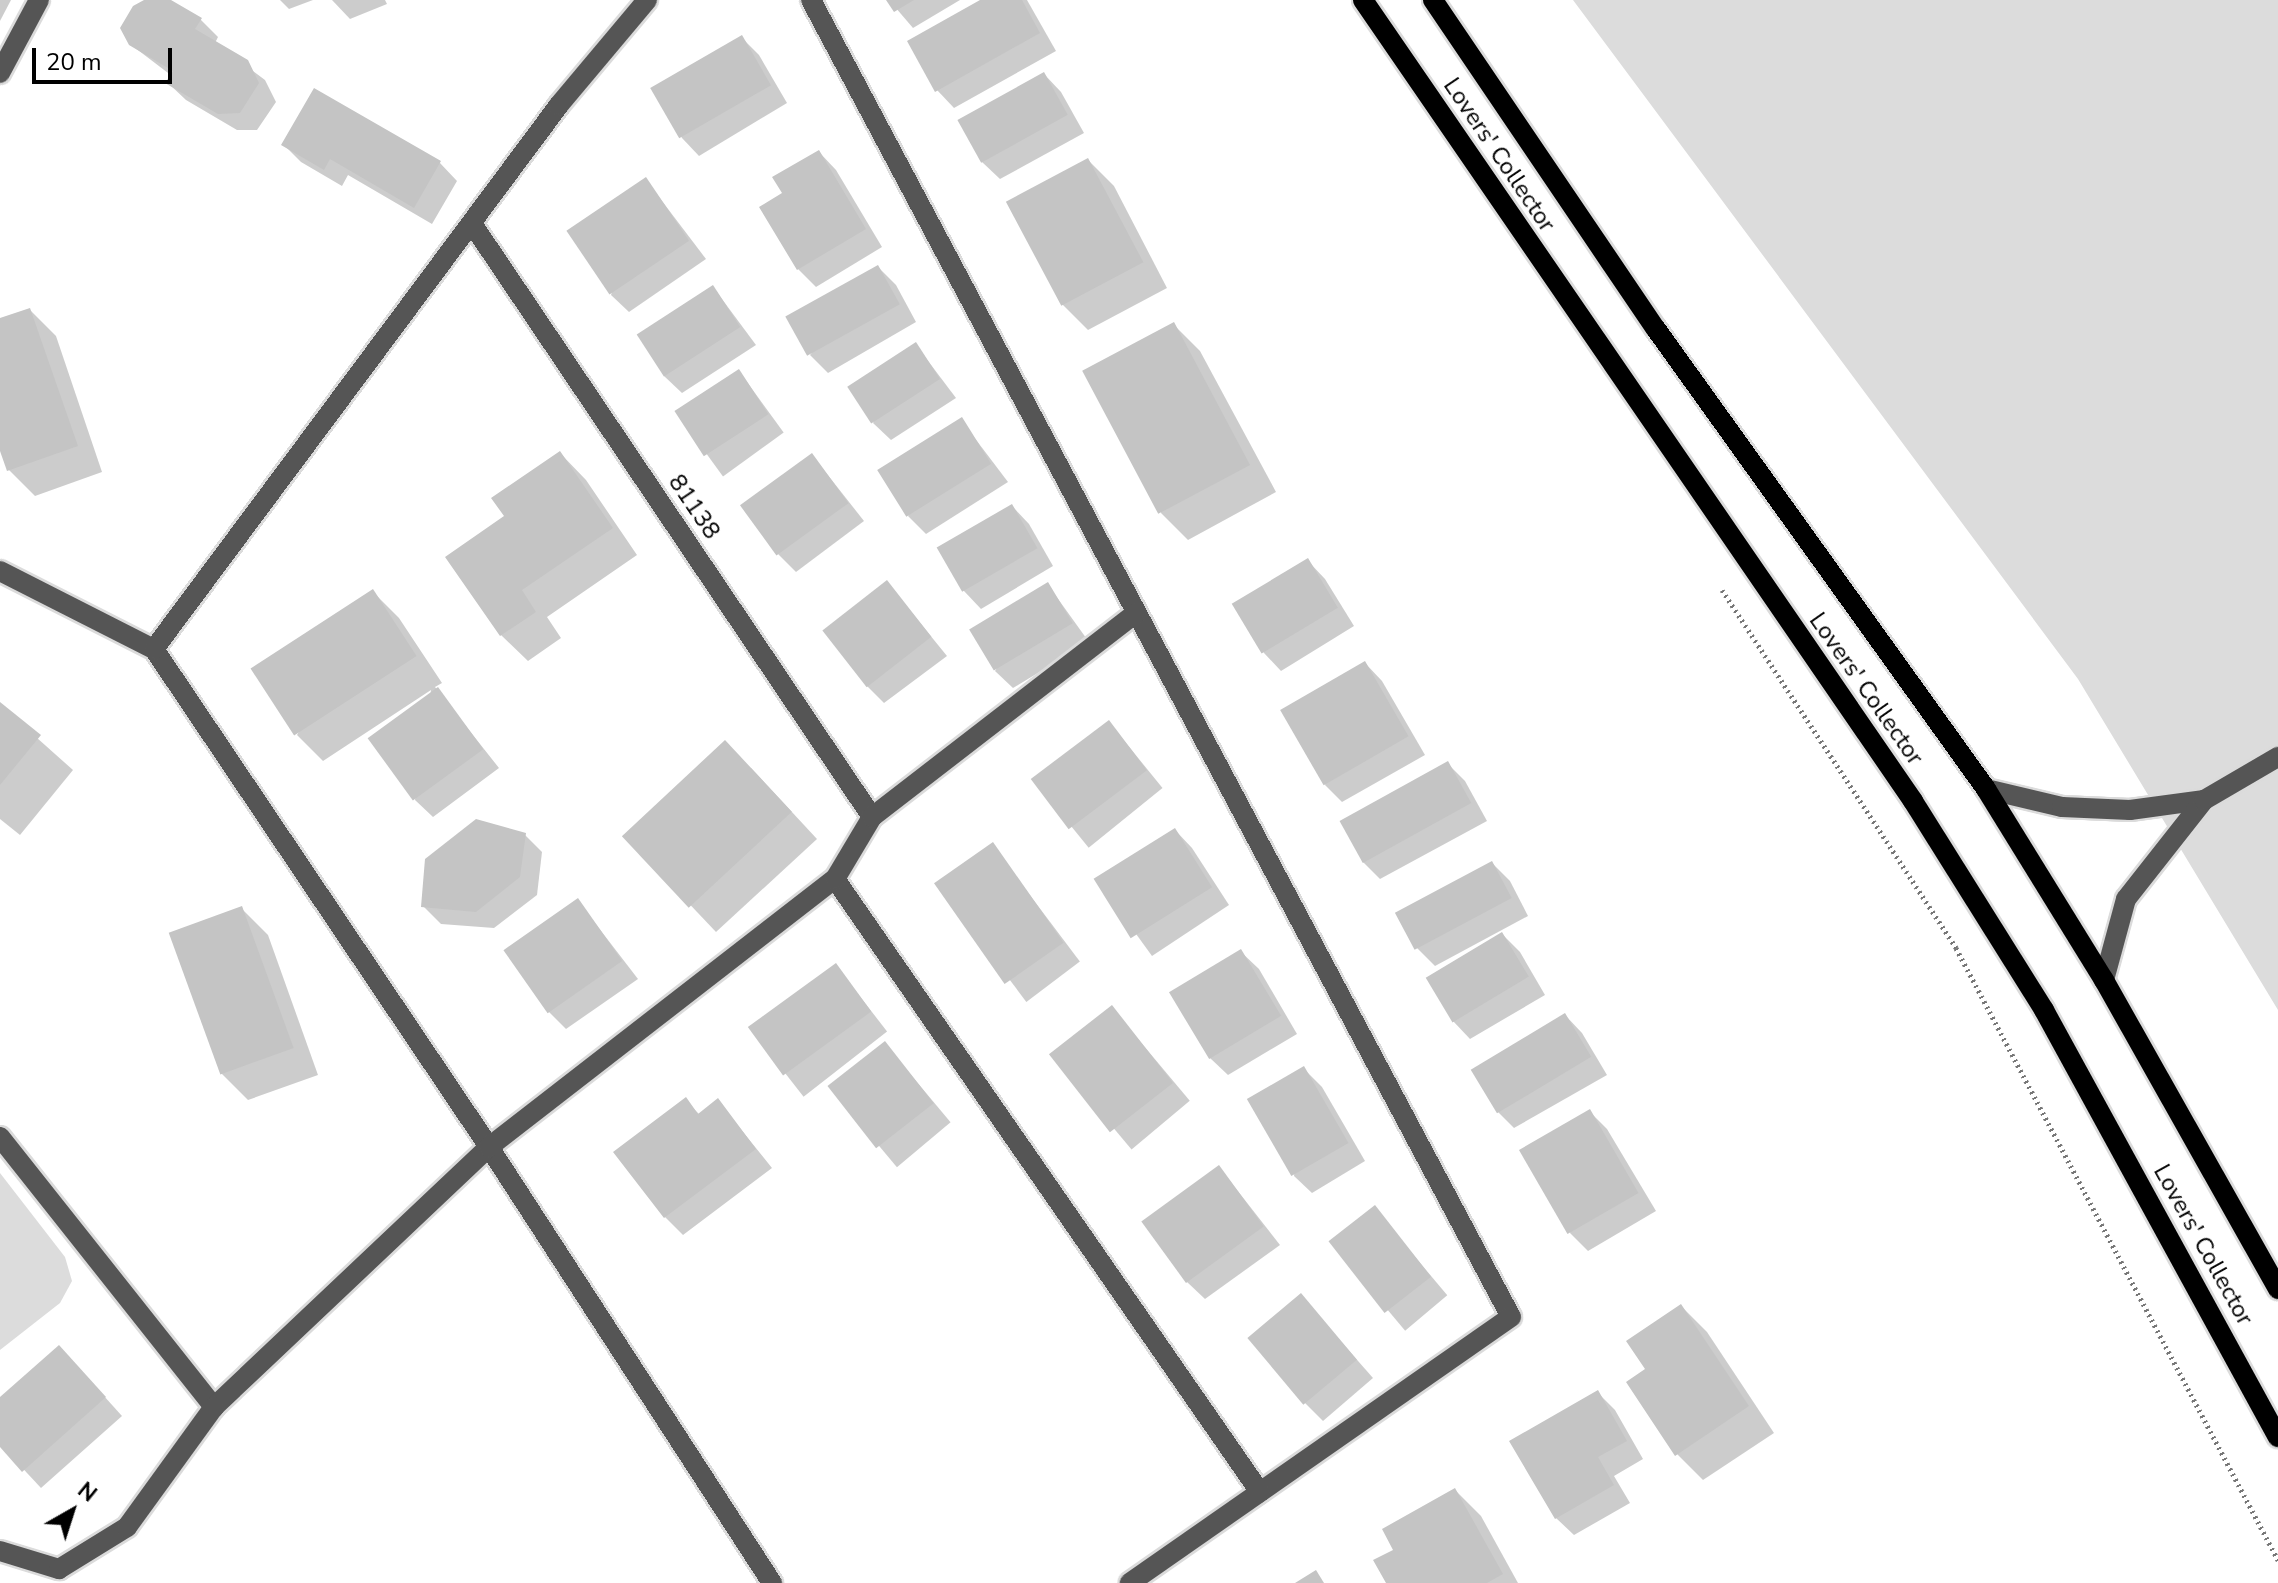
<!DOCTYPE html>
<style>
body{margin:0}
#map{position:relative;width:2278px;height:1583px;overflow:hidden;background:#fff;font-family:"Nunito Sans",sans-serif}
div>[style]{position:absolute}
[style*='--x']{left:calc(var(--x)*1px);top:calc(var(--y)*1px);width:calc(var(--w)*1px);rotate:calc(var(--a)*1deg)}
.green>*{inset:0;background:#dcdcdc}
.shadow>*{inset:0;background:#0003;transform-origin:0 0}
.building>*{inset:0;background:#c4c4c4;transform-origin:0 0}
.path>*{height:5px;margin-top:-2.5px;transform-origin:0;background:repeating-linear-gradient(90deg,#777 0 2px,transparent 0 6px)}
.roads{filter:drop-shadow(2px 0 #dbdbdb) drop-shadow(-2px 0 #dbdbdb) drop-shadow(0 2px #dbdbdb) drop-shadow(0 -2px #dbdbdb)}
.minor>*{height:20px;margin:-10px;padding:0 10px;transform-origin:10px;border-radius:10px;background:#555}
.major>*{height:20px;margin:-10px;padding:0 10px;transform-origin:10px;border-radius:10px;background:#000}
span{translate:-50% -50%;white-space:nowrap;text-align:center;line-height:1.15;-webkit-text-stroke:6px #fff;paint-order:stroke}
.street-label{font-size:24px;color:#000}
.north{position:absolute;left:32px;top:1471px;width:80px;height:80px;-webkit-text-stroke:6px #fff;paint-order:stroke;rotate:39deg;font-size:22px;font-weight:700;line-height:32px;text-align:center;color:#000}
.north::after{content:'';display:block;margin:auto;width:28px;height:36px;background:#000;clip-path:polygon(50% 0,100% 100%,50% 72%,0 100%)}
.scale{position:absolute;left:32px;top:48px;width:140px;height:36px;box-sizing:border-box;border:4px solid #000;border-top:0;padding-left:10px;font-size:24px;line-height:28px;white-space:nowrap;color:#000;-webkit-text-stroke:6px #fff;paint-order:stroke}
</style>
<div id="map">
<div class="green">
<i style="clip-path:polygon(1573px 0,2278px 0,2278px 1010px,2078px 679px)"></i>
<i style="clip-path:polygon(0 1173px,65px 1257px,72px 1281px,60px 1303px,0 1350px)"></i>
</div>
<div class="shadow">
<i style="clip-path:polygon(0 0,11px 0,0 21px)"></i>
<i style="clip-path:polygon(149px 0,167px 0,201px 20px,218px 37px,215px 43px,265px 80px,276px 102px,257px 130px,237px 130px,186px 100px,168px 83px,172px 76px,130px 44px)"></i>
<i style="clip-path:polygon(280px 0,313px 0,289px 9px)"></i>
<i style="clip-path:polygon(385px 0,387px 4px,350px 19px,332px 0)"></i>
<i style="clip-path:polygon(889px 0,960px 0,913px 28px)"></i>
<i style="clip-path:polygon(984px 0,1027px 0,1056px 51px,954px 108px,937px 90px)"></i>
<i style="clip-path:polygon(742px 38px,759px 55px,787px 103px,699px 156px,682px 138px,654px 90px)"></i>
<i style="clip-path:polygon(1044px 74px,1061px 92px,1084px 133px,1000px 179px,982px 162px)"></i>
<i style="clip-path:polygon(314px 91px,440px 163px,457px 181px,432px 224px,348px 175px,342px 186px,301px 162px,283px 144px)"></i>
<i style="clip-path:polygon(819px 152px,836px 170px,882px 247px,816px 287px,798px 269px,785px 193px)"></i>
<i style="clip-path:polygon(1088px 160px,1114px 186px,1167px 288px,1088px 330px,1061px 303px)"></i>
<i style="clip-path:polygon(646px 180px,706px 259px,629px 312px,611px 295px)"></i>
<i style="clip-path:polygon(878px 267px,896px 285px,916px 322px,828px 373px,810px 355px)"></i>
<i style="clip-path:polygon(713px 287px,756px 345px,682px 393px,664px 376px)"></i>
<i style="clip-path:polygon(30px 310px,56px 336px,102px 472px,35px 496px,9px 470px,0 444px,0 321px)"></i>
<i style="clip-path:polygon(1174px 325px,1200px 351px,1276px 492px,1188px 540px,1161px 513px)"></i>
<i style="clip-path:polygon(916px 345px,956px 398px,891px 440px,873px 423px)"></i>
<i style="left:739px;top:371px;width:76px;height:75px;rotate:54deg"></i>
<i style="clip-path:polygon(961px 420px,1008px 482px,926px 534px,908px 516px)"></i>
<i style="clip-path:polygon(560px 453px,586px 480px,637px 555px,547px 617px,561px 638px,528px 661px,501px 635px,507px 517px)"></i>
<i style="clip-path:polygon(812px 455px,864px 521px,796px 572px,778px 554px)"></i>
<i style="clip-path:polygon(1012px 506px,1029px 524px,1053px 566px,981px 609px,964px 591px,939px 549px)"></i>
<i style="clip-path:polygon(1308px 561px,1325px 579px,1354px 626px,1281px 671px,1264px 653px,1235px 605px)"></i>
<i style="clip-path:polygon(887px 582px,947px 656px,884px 703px,866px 685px)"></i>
<i style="clip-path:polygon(1048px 585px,1089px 642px,1013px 688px,995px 671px)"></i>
<i style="clip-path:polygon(373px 592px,399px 618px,442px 683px,435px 687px,499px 768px,433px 817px,415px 800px,431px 690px,323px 761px,297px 735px)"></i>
<i style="clip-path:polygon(1365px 663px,1382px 681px,1425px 755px,1342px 802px,1325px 785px)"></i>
<i style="clip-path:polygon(0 705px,73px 770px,20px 835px,0 819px)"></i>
<i style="left:1109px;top:722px;width:85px;height:95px;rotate:51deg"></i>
<i style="clip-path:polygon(1447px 763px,1465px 781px,1487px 821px,1380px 879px,1362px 861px)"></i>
<i style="clip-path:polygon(751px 768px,817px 839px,716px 932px,624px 835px)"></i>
<i style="clip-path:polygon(1175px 830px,1192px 848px,1229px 905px,1152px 956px,1097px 880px)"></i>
<i style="clip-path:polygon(525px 835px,542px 852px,537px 895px,494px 928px,441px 924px,423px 906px)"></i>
<i style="left:992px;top:845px;width:146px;height:67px;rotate:53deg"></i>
<i style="clip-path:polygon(1492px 863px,1510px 881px,1528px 916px,1435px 966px,1417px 948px)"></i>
<i style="clip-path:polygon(578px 901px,638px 979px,566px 1029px,548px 1011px)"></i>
<i style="clip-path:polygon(242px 909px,268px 935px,318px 1075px,248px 1100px,222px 1074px)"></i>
<i style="clip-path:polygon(1502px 934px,1520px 952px,1545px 995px,1470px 1039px,1453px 1021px,1428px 978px)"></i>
<i style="clip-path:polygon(1241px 952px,1259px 969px,1297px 1034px,1228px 1075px,1210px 1058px)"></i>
<i style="left:836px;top:966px;width:83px;height:106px;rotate:52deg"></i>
<i style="left:1112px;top:1008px;width:121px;height:76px;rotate:50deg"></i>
<i style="clip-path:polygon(1565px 1015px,1582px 1033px,1607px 1075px,1514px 1128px,1496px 1110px)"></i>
<i style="left:885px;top:1044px;width:102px;height:70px;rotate:50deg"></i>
<i style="clip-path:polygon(1304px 1069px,1322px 1087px,1365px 1161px,1312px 1193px,1294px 1176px)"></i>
<i style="clip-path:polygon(685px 1100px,700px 1115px,718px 1101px,772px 1168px,683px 1235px,665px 1217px)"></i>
<i style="clip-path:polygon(1589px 1111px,1607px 1129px,1656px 1211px,1588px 1251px,1570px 1233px)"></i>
<i style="clip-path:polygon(1219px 1167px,1280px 1245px,1205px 1299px,1187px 1282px)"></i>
<i style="left:1374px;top:1208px;width:114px;height:55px;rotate:50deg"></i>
<i style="clip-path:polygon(1301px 1296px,1373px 1378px,1323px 1421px,1305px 1403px)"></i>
<i style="clip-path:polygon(1681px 1306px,1707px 1332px,1774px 1433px,1703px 1480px,1677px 1454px,1648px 1369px)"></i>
<i style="clip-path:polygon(76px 1365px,122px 1416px,41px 1488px,0 1444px,0 1400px)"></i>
<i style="clip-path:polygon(1598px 1393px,1615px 1410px,1643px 1459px,1614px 1476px,1630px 1503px,1574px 1535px,1556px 1518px)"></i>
<i style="clip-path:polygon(1455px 1490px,1481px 1516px,1518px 1583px,1388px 1583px,1395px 1551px)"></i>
</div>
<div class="building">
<i style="clip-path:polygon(144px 0,171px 0,202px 18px,195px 29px,248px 60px,259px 83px,240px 113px,218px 114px,165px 83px,173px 71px,129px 45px,120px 28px,133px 6px)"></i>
<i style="clip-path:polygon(886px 0,914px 0,894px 12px)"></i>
<i style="clip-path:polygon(980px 0,1022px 0,1040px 33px,935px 92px,907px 41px)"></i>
<i style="left:742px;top:35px;width:58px;height:106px;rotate:60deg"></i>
<i style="left:1044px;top:72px;width:49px;height:99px;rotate:61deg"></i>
<i style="clip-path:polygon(314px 88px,441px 161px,414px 208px,330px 159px,324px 170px,281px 145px)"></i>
<i style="clip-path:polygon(819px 150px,866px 229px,797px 270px,759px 207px,782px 193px,772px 177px)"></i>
<i style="left:1088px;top:158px;width:118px;height:93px;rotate:62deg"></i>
<i style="left:646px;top:177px;width:77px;height:96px;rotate:56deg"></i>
<i style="left:878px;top:265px;width:45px;height:106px;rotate:61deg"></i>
<i style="left:713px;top:285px;width:50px;height:91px;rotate:57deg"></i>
<i style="clip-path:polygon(30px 308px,78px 446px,7px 471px,0 451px,0 318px)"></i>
<i style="left:1174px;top:322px;width:162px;height:104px;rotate:62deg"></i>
<i style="left:916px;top:342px;width:44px;height:82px;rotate:57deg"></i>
<i style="left:739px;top:369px;width:54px;height:77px;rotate:57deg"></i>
<i style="left:962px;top:417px;width:55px;height:100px;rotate:58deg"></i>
<i style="clip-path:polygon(560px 451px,613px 528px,522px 590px,536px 612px,500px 636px,445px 557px,504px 516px,491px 498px)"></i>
<i style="left:812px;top:453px;width:62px;height:89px;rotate:54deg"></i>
<i style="left:1012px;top:504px;width:51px;height:87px;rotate:60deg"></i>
<i style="left:1308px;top:558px;width:58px;height:89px;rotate:59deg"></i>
<i style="left:887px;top:580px;width:72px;height:82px;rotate:52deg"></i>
<i style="left:1048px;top:582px;width:48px;height:92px;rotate:59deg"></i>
<i style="left:373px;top:589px;width:80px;height:146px;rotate:57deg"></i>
<i style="left:1365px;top:661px;width:87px;height:98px;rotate:60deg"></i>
<i style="left:438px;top:687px;width:77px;height:87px;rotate:54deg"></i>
<i style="clip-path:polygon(0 702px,41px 735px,0 785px)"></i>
<i style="left:1109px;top:720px;width:63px;height:98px;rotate:53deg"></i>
<i style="left:725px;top:740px;width:98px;height:141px;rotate:47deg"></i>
<i style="left:1448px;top:761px;width:48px;height:124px;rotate:61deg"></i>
<i style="clip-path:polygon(476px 819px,526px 833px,520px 877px,476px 912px,421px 907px,425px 859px)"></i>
<i style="left:1175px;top:828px;width:70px;height:96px;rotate:58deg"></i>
<i style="left:993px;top:842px;width:123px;height:72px;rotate:55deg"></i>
<i style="left:1492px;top:861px;width:42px;height:110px;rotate:62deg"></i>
<i style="left:578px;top:898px;width:77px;height:91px;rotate:55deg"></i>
<i style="left:242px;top:906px;width:151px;height:78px;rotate:70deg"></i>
<i style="left:1502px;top:932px;width:52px;height:89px;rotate:59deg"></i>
<i style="left:1241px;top:949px;width:78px;height:84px;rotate:59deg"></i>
<i style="left:836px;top:963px;width:60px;height:109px;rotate:54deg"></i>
<i style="left:1112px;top:1005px;width:99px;height:80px;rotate:52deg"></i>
<i style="left:1565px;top:1013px;width:51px;height:110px;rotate:59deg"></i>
<i style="left:885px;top:1041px;width:79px;height:73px;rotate:52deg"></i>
<i style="left:1304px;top:1066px;width:89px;height:66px;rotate:60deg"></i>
<i style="clip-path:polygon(686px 1097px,698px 1114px,718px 1098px,756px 1149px,664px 1218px,613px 1152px)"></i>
<i style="left:1590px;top:1109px;width:97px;height:82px;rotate:60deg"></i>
<i style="left:1219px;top:1165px;width:76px;height:96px;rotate:54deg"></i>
<i style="left:1375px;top:1205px;width:91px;height:59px;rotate:52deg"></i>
<i style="left:1301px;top:1293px;width:87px;height:70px;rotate:50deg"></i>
<i style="clip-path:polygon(1681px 1304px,1749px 1406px,1675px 1456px,1626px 1382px,1645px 1369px,1626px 1341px)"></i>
<i style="clip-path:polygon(59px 1345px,106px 1397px,22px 1472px,0 1447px,0 1397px)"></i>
<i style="clip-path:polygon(1598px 1390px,1627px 1441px,1598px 1457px,1614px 1485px,1555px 1519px,1509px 1441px)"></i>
<i style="clip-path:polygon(1455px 1488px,1503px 1574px,1487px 1583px,1386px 1583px,1373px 1560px,1393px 1550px,1382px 1529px)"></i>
<i style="clip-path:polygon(1316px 1570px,1324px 1583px,1295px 1583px)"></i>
</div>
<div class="path">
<i style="--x:1722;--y:590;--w:428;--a:56.8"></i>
<i style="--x:1956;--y:948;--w:692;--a:62.25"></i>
</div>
<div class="roads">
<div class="minor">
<i style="--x:811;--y:0;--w:1491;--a:62.01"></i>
<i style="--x:1511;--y:1317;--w:465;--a:145.1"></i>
<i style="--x:0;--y:73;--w:83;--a:-61.9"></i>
<i style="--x:473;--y:225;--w:714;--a:56.02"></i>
<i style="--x:0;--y:571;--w:173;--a:26.9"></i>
<i style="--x:154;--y:649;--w:600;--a:56.07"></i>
<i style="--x:489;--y:1147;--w:520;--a:57.01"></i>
<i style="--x:154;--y:649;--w:678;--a:-53.33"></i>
<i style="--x:559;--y:105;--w:137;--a:-50"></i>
<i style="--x:1986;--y:789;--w:78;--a:13.3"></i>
<i style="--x:2062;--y:807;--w:68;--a:2.5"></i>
<i style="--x:2130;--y:810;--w:75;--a:-7.7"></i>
<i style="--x:2204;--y:800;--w:126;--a:128.2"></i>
<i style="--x:2126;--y:899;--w:84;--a:105.2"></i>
<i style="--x:2204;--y:800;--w:86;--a:-30.2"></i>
<i style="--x:835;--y:879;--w:746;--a:55.27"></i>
<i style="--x:0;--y:1137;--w:345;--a:51.6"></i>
<i style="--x:214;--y:1407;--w:378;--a:-43.4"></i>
<i style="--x:489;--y:1147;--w:438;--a:-37.8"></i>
<i style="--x:835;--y:879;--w:72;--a:-59.2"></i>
<i style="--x:872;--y:817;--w:332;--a:-37.7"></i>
<i style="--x:0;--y:1551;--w:62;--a:17"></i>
<i style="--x:59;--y:1569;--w:80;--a:-31.7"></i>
<i style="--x:127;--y:1527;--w:148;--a:-54.1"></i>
</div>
<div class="major">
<i style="--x:1363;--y:0;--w:972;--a:55.52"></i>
<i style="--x:1913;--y:801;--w:247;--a:57.9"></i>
<i style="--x:2044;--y:1010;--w:487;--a:61.3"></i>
<i style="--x:1433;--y:0;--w:397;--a:55.9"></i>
<i style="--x:1656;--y:329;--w:566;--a:54.34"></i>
<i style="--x:1986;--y:789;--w:225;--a:58.3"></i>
<i style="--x:2104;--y:980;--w:355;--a:60.6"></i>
</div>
</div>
<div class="street-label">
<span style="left:1499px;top:155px;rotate:56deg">Lovers' Collector</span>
<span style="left:694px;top:507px;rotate:56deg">81138</span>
<span style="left:1866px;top:689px;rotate:55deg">Lovers' Collector</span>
<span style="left:2203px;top:1245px;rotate:61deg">Lovers' Collector</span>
</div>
<div class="north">N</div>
<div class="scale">20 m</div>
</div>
